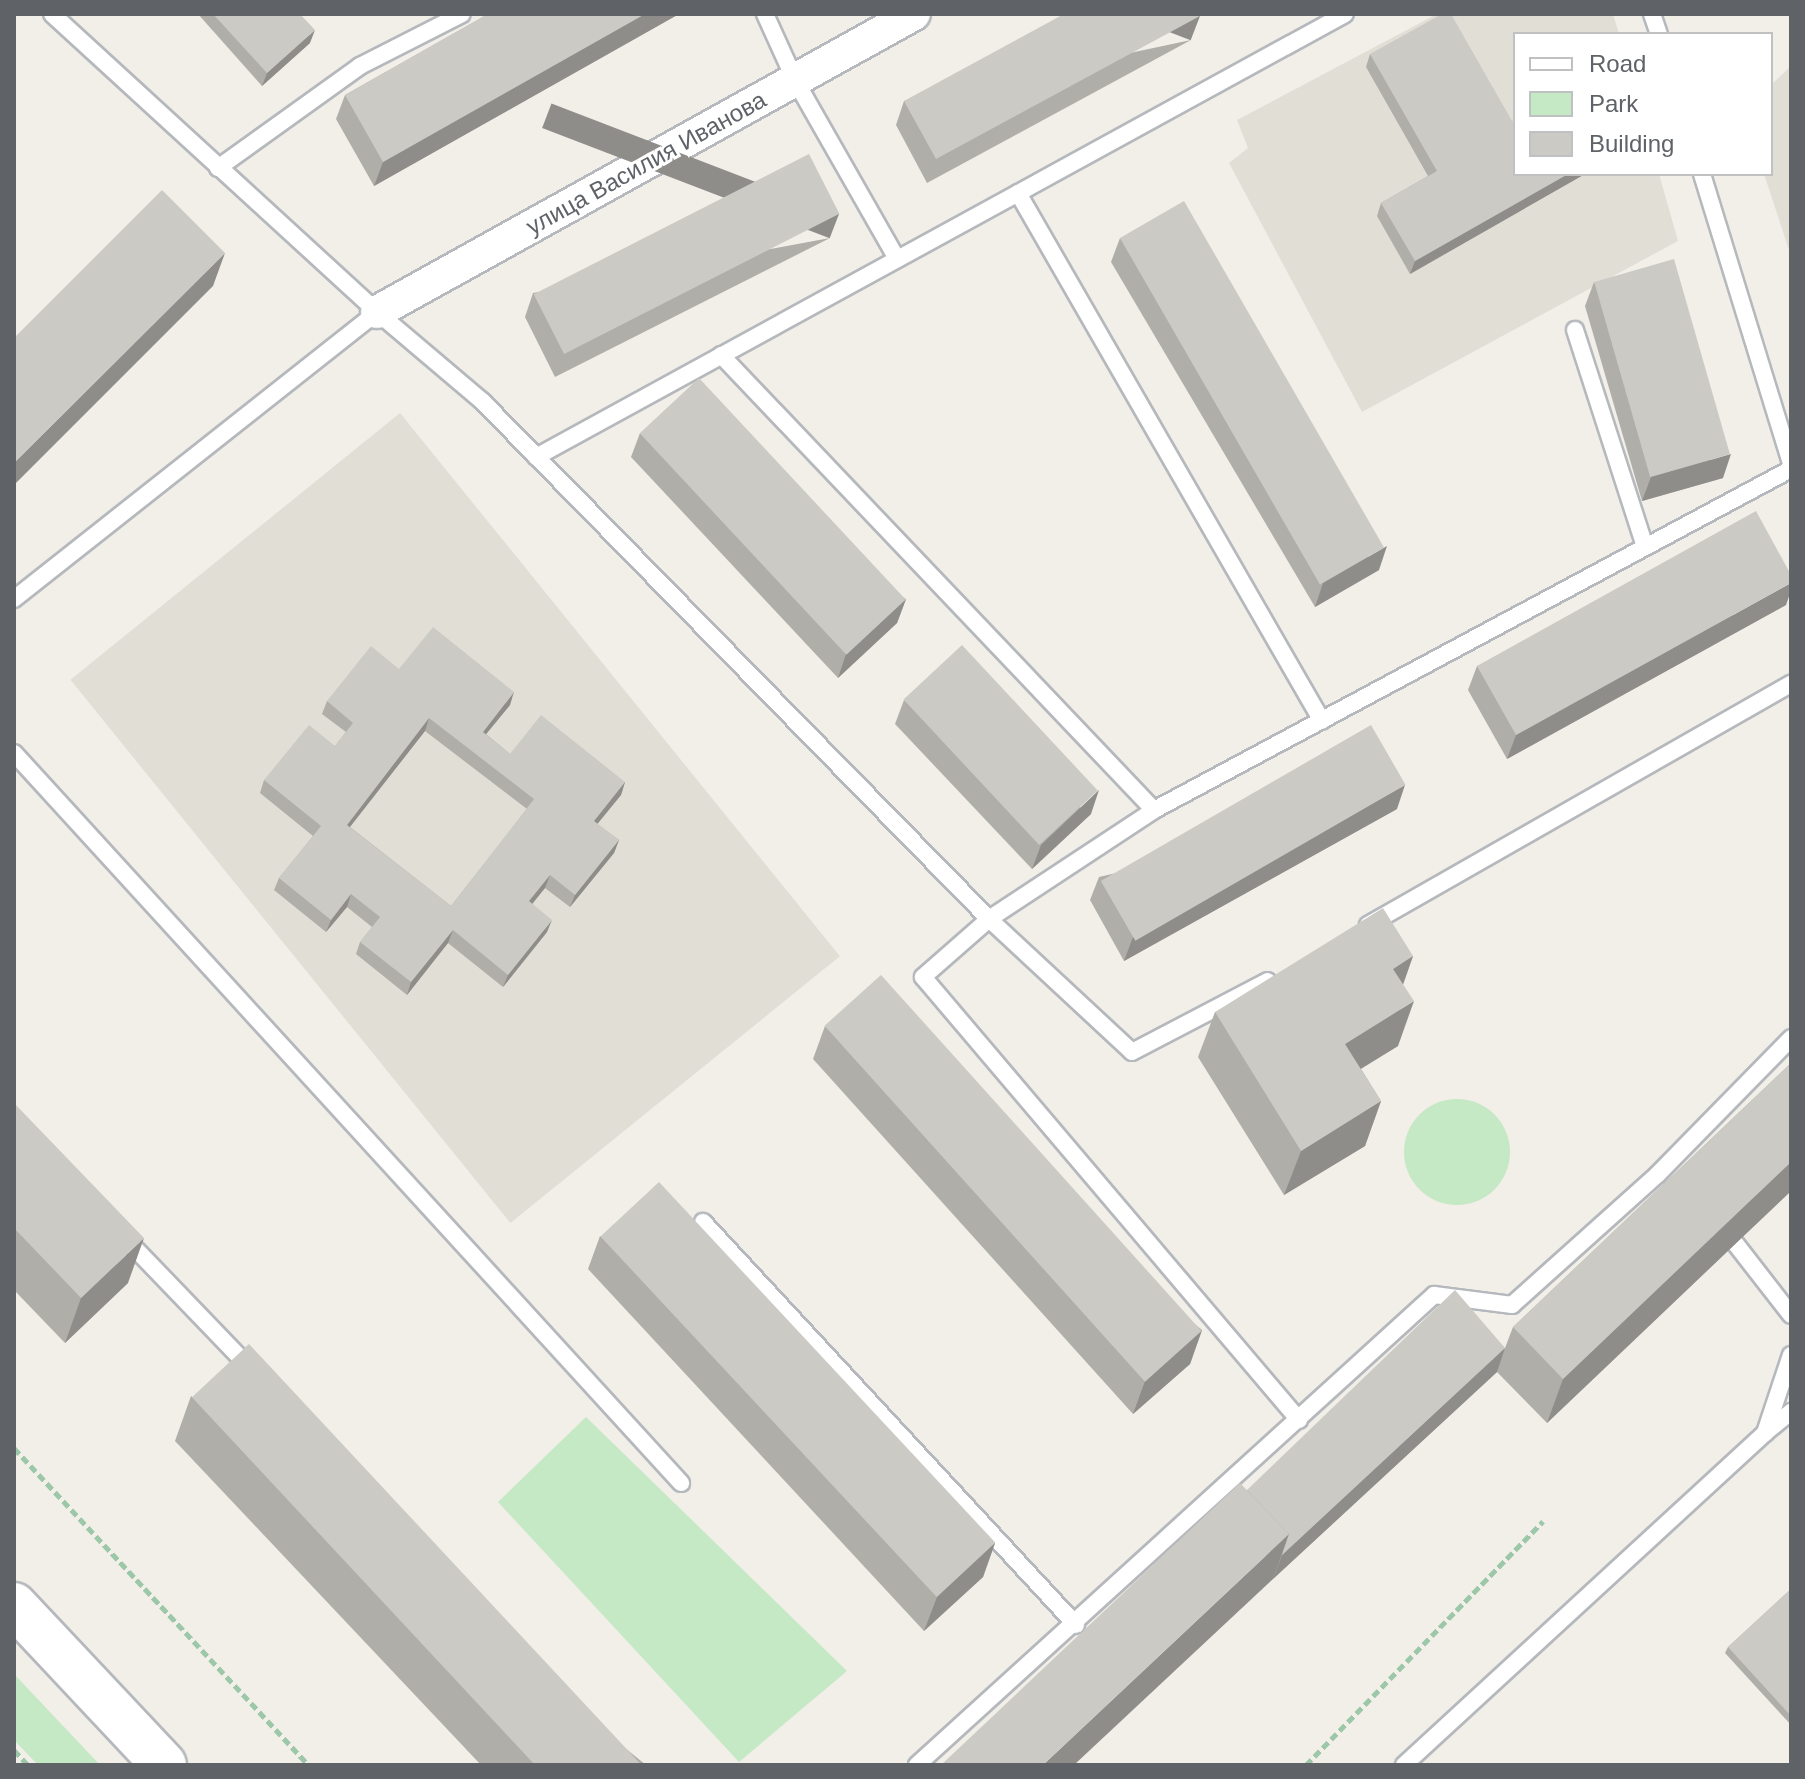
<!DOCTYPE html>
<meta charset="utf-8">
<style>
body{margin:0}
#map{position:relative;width:1805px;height:1779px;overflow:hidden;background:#f1efe8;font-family:Arial,sans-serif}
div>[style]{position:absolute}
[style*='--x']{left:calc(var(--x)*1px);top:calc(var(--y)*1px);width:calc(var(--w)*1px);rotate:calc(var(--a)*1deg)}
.education>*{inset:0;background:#e1ded6;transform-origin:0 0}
.green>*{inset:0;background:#c5e8c5}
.round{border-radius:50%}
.path>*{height:5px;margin-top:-2.5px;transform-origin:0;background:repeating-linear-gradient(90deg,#9cc7a9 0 8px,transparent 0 12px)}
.roads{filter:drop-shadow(2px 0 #b5b8bc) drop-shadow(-2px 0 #b5b8bc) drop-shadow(0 2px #b5b8bc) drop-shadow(0 -2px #b5b8bc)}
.lane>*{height:16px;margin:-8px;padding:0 8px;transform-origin:8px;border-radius:8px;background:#fff}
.street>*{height:32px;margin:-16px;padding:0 16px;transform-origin:16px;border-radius:16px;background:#fff}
.secondary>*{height:44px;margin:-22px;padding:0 22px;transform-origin:22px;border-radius:22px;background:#fff}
.wall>*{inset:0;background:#afaea9}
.shaded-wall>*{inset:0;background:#8f8d8a;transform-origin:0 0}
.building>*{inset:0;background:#cccac5;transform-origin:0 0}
span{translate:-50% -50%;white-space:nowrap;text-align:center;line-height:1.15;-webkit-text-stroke:6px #fff;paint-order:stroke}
.street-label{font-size:24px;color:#5f6368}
.frame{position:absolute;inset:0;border:16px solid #5f6368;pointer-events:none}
.legend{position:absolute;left:1513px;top:32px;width:260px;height:144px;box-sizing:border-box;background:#fff;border:2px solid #bfc1c3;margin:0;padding:10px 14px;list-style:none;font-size:24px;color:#5f6368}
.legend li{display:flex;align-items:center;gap:16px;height:40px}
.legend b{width:40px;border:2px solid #bfc1c3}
</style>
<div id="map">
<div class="education">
<i style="clip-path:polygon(1437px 14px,1613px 14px,1619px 34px,1515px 34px,1515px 174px,1659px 174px,1678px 241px,1362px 412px,1229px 163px,1248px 148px,1237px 120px)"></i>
<i style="clip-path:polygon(1791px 66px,1791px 256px,1764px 174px,1771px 174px,1771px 85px)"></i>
<i style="left:400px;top:413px;width:699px;height:424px;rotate:51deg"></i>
</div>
<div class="green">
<i class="round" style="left:1404px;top:1099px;width:106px;height:106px"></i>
<i style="clip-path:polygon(586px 1417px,847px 1671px,739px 1762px,498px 1502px)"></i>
<i style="clip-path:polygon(14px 1674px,100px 1765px,38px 1765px,14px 1740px)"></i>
</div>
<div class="path">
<i style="--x:14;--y:1448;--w:433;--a:47.1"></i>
<i style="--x:14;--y:1750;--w:21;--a:47"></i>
<i style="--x:1306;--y:1765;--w:340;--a:-45.8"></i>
</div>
<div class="roads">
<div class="lane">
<i style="--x:52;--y:14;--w:441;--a:42.5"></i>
<i style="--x:377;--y:312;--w:138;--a:40.3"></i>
<i style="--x:482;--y:401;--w:725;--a:45.61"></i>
<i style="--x:989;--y:919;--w:195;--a:42.9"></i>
<i style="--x:1132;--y:1052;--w:153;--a:-27.6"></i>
<i style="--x:765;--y:14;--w:72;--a:65.6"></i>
<i style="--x:795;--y:80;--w:206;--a:60.3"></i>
<i style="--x:1652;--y:14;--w:21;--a:71"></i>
<i style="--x:218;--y:168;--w:175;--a:-35.7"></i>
<i style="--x:360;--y:66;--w:114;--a:-27"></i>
<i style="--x:1702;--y:174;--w:303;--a:72.9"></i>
<i style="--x:1018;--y:193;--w:609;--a:60.07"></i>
<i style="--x:1575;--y:330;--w:228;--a:72.1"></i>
<i style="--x:721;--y:355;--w:628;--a:46.42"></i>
<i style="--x:536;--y:457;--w:922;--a:-28.7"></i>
<i style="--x:14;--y:599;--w:463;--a:-38.3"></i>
<i style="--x:14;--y:753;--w:989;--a:47.58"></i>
<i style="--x:1368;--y:925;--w:487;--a:-29.7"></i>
<i style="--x:703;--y:1222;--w:549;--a:47.21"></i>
<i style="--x:125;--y:1238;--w:180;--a:46.1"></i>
<i style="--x:1735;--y:1243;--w:91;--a:52.1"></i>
<i style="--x:1299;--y:1420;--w:581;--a:-130.32"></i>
<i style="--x:923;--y:977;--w:88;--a:-41.3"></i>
<i style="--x:989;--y:919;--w:198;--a:-33.4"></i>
<i style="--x:1154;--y:810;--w:723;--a:-28.16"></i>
<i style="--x:1766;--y:1432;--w:32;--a:-39"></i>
<i style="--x:917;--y:1765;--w:699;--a:-42.27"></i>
<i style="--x:1434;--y:1295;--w:79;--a:7.3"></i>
<i style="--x:1512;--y:1305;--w:196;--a:-41.9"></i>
<i style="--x:1658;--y:1174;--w:190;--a:-45.6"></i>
<i style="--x:1404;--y:1765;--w:490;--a:-42.6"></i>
<i style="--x:1765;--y:1433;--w:82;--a:-71.6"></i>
</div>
<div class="street">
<i style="--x:377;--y:312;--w:614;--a:-29.03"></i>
</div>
<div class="secondary">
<i style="--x:14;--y:1605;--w:219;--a:46.8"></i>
</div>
</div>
<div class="wall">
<i style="clip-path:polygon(198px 14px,300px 14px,310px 43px,262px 86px)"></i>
<i style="clip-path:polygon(488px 14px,679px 14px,374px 186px,336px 119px,345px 95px)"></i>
<i style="clip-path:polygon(1191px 40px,927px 183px,896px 125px,904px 101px)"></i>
<i style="clip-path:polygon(1370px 54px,1512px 121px,1515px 174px,1585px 174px,1410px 274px,1377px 216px,1381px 203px,1428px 176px,1366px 67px)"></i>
<i style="clip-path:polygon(830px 238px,555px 377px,525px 317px,533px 293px)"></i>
<i style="clip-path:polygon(1120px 238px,1379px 570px,1315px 607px,1111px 262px)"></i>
<i style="clip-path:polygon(1594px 282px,1723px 478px,1642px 501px,1585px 306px)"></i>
<i style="clip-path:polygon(640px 433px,906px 599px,897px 623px,838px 678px,631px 457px)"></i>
<i style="clip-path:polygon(1786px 605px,1507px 759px,1468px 690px,1477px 666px)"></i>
<i style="clip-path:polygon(evenodd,399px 669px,510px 705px,486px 734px,510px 754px,625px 782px,621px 795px,597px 824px,619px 840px,614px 853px,570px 907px,545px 888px,532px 903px,547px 932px,503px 987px,448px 943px,407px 995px,356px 954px,360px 942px,372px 927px,347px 907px,326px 932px,274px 890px,279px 878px,313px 836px,260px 793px,264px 780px,335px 746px,346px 732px,322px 714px,327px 701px,399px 669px,425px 731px,527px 809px,451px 906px,350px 827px,425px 731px)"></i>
<i style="clip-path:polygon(904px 700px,1091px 814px,1032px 869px,895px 724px)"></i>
<i style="clip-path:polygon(1397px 809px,1124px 961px,1090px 900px,1099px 877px)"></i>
<i style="clip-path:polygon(1413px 956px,1403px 985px,1398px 1046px,1361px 1069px,1381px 1101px,1365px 1146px,1284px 1195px,1198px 1057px,1215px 1012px)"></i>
<i style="clip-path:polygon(825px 1026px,1202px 1330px,1190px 1364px,1133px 1414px,813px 1059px)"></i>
<i style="clip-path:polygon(1791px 1063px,1791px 1191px,1547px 1423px,1497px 1372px,1273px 1579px,1247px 1490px,1505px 1348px,1513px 1327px)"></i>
<i style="clip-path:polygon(14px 1103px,128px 1283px,65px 1343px,14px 1290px)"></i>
<i style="clip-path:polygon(600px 1236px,995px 1543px,983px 1577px,924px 1631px,588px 1269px)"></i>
<i style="clip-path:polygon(191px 1396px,646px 1765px,481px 1765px,175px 1441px)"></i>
<i style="clip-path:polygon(1791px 1589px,1791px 1725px,1725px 1653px,1728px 1647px)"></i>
</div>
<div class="shaded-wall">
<i style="clip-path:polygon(645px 14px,679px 14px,374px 186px,383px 162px)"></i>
<i style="left:1200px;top:16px;width:26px;height:300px;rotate:111deg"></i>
<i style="clip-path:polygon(315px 30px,310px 43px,262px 86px,267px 73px)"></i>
<i style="clip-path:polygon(1568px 174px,1585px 174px,1410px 274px,1415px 261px)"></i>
<i style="left:839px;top:214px;width:26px;height:308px;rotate:111deg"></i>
<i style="clip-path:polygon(225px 253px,213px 286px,14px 485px,14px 463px)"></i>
<i style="clip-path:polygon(1731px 454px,1723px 478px,1642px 501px,1651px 477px)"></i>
<i style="clip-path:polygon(1387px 546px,1379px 570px,1315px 607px,1323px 583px)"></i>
<i style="clip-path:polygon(1791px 583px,1791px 591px,1786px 605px,1507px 759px,1516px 735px)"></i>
<i style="clip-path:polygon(906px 599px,897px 623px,838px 678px,846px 654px)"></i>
<i style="clip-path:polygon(514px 692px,510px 705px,478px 744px,483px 732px)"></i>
<i style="clip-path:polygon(429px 718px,425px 731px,342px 837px,347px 825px)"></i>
<i style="clip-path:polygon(625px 782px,621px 795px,590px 833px,594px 821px)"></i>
<i style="clip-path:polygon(1405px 785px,1397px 809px,1124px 961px,1133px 937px)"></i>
<i style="clip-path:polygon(1099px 790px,1091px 814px,1032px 869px,1041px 845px)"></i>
<i style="clip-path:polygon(619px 840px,614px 853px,570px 907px,575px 895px)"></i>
<i style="clip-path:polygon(550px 875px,545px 888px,525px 913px,529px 901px)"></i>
<i style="clip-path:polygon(351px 894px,347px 907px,326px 932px,331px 920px)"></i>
<i style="clip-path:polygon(552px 920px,547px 932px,503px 987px,508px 975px)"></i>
<i style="clip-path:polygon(453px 930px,448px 943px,407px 995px,411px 982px)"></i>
<i style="clip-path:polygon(1413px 956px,1397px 1001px,1393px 969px)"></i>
<i style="clip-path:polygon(1414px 1001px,1398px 1046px,1329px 1088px,1345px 1044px)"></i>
<i style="clip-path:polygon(1381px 1101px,1365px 1146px,1284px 1195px,1301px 1151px)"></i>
<i style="clip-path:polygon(1791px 1162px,1791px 1191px,1547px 1423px,1563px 1379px)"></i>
<i style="clip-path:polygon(144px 1238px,128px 1283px,65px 1343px,81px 1298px)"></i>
<i style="clip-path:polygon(1202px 1330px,1190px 1364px,1133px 1414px,1145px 1381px)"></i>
<i style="clip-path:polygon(1505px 1348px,1497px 1372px,1273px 1579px,1282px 1555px)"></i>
<i style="clip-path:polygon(1289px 1534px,1273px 1579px,1074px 1765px,1043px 1765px)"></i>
<i style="clip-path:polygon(995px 1543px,983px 1577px,924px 1631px,937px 1597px)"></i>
</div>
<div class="building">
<i style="clip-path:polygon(213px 14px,300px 14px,315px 30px,267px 73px)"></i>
<i style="clip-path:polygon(488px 14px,645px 14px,383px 162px,345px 95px)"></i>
<i style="clip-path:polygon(1064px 14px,1199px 14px,1200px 16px,936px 159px,904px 101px)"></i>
<i style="clip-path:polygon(1442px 14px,1451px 14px,1512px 121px,1515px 119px,1515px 174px,1568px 174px,1415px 261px,1381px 203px,1437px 171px,1370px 54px)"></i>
<i style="left:809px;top:154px;width:67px;height:309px;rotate:63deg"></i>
<i style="clip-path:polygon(162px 190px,225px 253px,14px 463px,14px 338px)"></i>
<i style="left:1184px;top:201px;width:400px;height:74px;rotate:60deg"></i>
<i style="left:1674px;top:259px;width:203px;height:83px;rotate:74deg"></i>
<i style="left:699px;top:378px;width:303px;height:81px;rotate:47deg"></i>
<i style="clip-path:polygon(1756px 511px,1791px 575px,1791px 583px,1516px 735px,1477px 666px)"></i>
<i style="clip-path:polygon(evenodd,433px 627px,514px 692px,483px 732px,510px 754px,541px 715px,625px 782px,594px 821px,619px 840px,575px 895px,550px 875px,529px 901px,552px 920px,508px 975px,453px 930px,411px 982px,360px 942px,380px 917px,351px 894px,331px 920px,279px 878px,321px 826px,264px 780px,309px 725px,335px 746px,353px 723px,327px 701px,371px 646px,399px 669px,433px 627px,429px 718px,534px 799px,451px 906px,347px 825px,429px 718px)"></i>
<i style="left:962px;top:645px;width:199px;height:80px;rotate:47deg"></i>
<i style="left:1371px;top:725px;width:69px;height:312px;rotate:60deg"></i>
<i style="clip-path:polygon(1383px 908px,1413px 956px,1393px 969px,1414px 1001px,1345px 1044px,1381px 1101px,1301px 1151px,1215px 1012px)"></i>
<i style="left:881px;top:975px;width:479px;height:76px;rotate:48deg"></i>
<i style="clip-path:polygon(1791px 1063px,1791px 1162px,1563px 1379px,1513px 1327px)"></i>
<i style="clip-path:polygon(14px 1103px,144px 1238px,81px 1298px,14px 1228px)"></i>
<i style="left:659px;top:1182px;width:493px;height:80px;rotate:47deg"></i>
<i style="clip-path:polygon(1455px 1290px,1505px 1348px,1282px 1555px,1289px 1534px,1247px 1490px)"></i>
<i style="left:249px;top:1344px;width:579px;height:78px;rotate:47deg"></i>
<i style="clip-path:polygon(1240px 1483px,1289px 1534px,1043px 1765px,941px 1765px)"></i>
<i style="clip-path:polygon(1791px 1589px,1791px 1716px,1728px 1647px)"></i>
</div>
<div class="street-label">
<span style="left:646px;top:163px;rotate:-29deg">улица Василия Иванова</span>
</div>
<div class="frame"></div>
<ul class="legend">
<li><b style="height:10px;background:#fff"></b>Road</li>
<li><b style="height:22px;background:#c5e8c5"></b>Park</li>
<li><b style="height:22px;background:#cccac5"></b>Building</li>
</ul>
</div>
